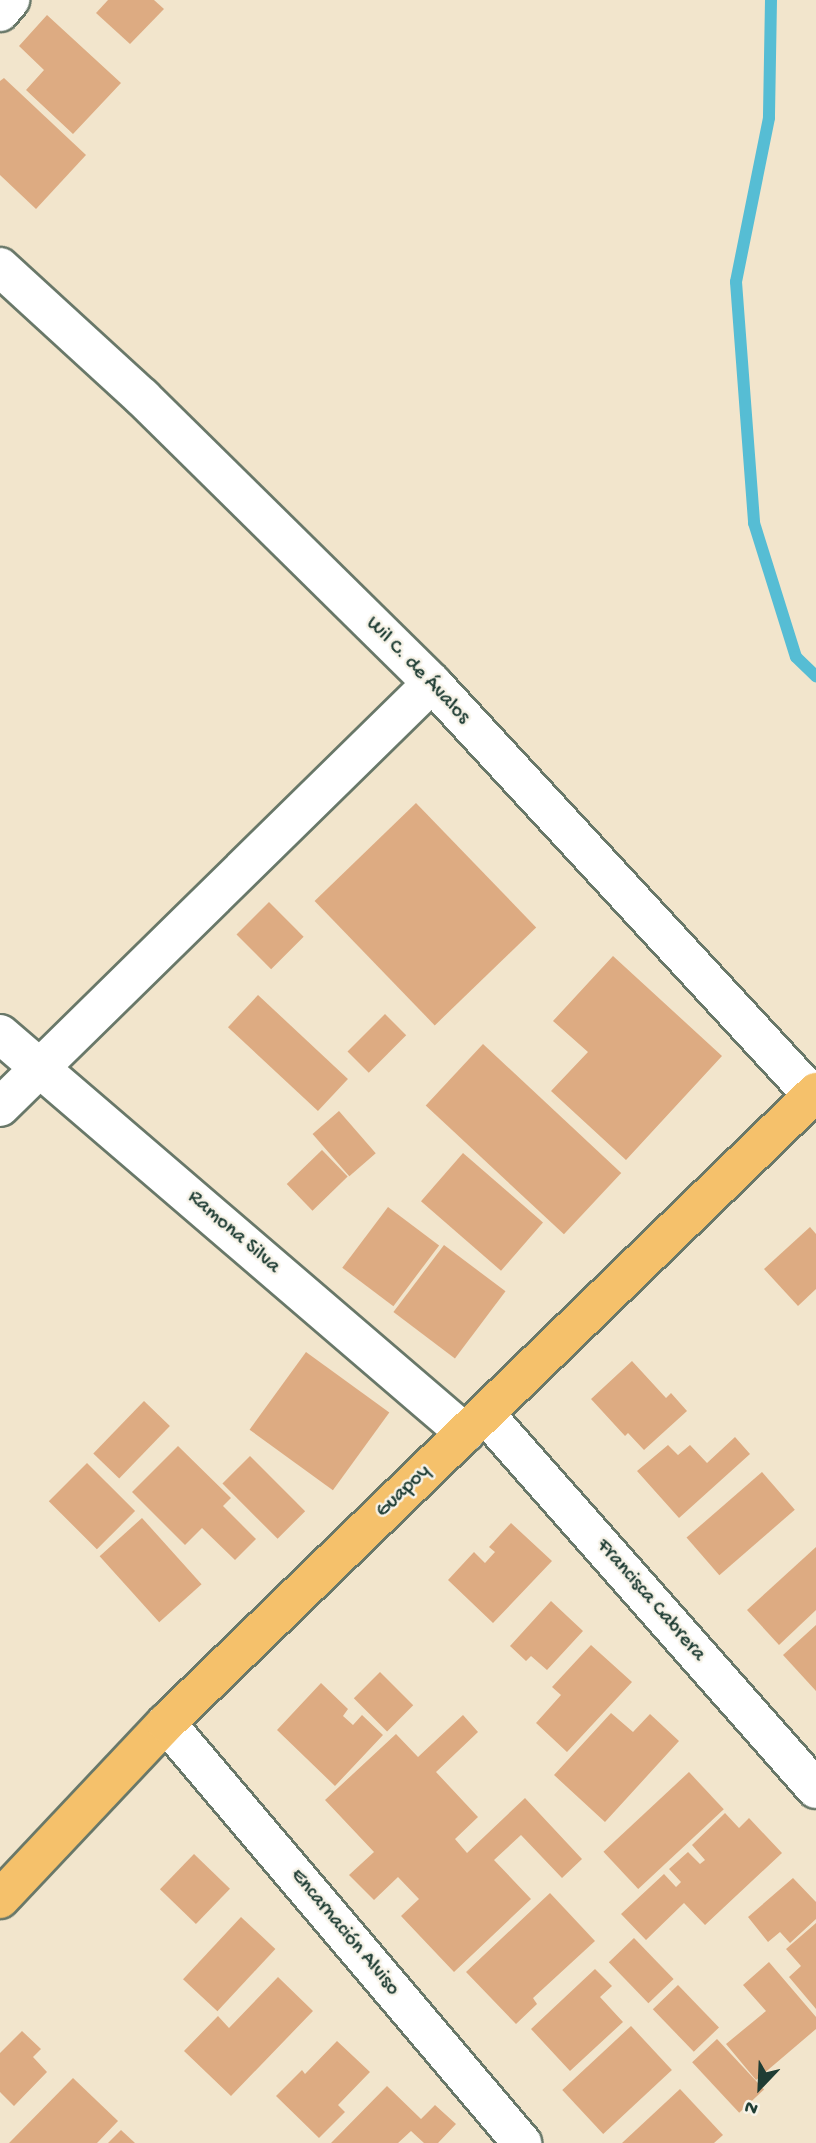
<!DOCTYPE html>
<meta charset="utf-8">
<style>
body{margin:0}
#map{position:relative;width:816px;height:2143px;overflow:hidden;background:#f2e5cc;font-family:"Gochi Hand",sans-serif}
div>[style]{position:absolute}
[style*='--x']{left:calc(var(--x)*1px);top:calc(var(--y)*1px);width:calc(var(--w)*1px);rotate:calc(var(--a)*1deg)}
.stream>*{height:12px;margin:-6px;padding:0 6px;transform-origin:6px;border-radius:6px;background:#56bdd4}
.building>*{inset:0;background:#ddab82;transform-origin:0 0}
.roads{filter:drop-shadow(2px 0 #697869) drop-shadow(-2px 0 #697869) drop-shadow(0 2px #697869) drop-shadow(0 -2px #697869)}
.street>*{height:38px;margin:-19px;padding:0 19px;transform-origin:19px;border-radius:19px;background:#fff}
.primary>*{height:38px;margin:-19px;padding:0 19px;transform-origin:19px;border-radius:19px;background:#f5c16b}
span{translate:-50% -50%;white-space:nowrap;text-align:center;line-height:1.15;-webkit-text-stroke:5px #f7f3e8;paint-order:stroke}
.street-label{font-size:21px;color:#1f3d34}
.north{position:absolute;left:725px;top:2052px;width:70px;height:70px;-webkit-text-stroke:5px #f7f3e8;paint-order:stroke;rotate:203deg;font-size:19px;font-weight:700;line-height:28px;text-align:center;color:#1f3d34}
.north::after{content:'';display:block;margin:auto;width:24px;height:32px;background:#1f3d34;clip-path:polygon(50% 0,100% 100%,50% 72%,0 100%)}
</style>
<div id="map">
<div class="stream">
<i style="--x:771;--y:0;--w:118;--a:91"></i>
<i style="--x:769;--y:118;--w:167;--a:101.4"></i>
<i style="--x:736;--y:282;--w:242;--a:85.7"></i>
<i style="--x:754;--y:523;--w:140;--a:72.6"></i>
<i style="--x:796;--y:657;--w:28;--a:44"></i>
</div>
<div class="building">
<i style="clip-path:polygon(108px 0,154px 0,164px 9px,130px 44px,96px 13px)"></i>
<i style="clip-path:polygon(47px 15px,121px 83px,73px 134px,26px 90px,44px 70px,19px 46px)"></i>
<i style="clip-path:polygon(4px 78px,86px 155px,36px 209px,0 175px,0 81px)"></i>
<i style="left:416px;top:803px;width:173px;height:141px;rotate:46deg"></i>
<i style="left:269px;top:902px;width:49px;height:46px;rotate:45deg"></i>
<i style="clip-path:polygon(613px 956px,722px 1056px,626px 1160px,551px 1091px,588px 1052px,553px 1021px)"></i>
<i style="left:258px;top:995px;width:123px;height:44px;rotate:43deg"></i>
<i style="left:385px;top:1014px;width:30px;height:53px;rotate:45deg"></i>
<i style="left:483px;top:1044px;width:189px;height:84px;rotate:43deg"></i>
<i style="left:339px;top:1111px;width:56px;height:35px;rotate:49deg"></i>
<i style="left:322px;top:1150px;width:37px;height:49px;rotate:46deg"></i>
<i style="left:463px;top:1153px;width:106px;height:64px;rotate:41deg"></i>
<i style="left:388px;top:1207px;width:64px;height:76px;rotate:37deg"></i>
<i style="clip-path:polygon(810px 1227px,816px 1234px,816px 1289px,798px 1306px,764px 1269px)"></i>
<i style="left:444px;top:1245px;width:77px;height:84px;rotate:37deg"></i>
<i style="left:306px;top:1352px;width:103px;height:96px;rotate:36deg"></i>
<i style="clip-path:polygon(632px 1361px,666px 1398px,671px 1393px,687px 1411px,644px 1450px,628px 1433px,625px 1436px,591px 1399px)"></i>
<i style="left:144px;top:1401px;width:36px;height:73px;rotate:44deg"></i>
<i style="clip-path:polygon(735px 1437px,750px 1454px,679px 1518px,637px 1471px,668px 1445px,678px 1455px,690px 1445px,707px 1463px)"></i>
<i style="clip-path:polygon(178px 1446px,231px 1498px,223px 1506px,256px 1539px,235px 1560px,202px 1528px,185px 1545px,132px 1492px)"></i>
<i style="left:250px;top:1456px;width:78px;height:39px;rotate:45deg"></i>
<i style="left:87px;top:1463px;width:68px;height:54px;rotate:45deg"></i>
<i style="left:762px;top:1472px;width:50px;height:100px;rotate:49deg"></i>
<i style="left:142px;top:1518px;width:89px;height:57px;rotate:48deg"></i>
<i style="clip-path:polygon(511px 1523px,552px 1561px,493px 1623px,448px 1580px,474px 1552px,485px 1563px,495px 1552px,489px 1547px)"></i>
<i style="clip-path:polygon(816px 1547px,816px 1610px,779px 1645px,747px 1610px)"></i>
<i style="clip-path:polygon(551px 1601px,583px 1631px,547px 1670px,531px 1656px,526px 1661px,510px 1646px)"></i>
<i style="clip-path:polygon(816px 1625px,816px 1691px,783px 1655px)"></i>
<i style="clip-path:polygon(591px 1645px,632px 1682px,567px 1752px,536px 1723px,561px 1695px,552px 1687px)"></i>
<i style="left:380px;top:1672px;width:47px;height:37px;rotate:45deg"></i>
<i style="clip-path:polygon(321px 1683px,348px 1709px,343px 1716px,353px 1725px,362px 1715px,383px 1735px,335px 1786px,277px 1730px)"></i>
<i style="clip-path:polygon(611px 1713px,633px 1732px,650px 1714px,679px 1741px,605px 1822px,554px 1775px)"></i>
<i style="clip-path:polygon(463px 1715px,478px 1732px,436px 1772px,478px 1817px,455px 1839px,467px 1853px,525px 1798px,582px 1859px,562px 1878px,521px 1835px,494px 1860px,531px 1899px,454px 1972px,401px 1916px,419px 1899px,398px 1877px,374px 1900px,349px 1875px,374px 1852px,325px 1800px,396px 1734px,418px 1757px)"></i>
<i style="left:689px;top:1772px;width:51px;height:117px;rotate:47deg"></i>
<i style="clip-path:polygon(725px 1813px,739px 1828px,749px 1818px,782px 1853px,705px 1925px,684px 1903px,646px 1940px,621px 1914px,664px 1874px,676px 1887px,681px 1882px,669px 1869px,688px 1852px,700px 1864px,705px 1860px,692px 1845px)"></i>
<i style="left:194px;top:1854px;width:50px;height:49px;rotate:44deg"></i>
<i style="clip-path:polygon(793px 1878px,816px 1902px,816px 1919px,790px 1943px,780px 1932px,768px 1942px,748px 1917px)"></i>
<i style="clip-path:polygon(550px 1893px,595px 1941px,533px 1998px,537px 2004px,516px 2024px,466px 1972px)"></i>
<i style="left:241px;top:1917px;width:47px;height:85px;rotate:43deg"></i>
<i style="clip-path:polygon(816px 1923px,816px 2009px,789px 1977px,801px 1966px,786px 1949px)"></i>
<i style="left:634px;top:1938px;width:57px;height:35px;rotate:46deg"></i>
<i style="clip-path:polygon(769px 1962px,816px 2017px,816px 2029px,756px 2080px,726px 2044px,766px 2011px,743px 1985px)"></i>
<i style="clip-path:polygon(595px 1969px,612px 1986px,600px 1997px,623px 2022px,570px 2071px,531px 2029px)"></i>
<i style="clip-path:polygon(278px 1977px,313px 2011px,231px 2096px,184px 2051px,218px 2016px,229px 2028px)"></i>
<i style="left:678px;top:1985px;width:59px;height:35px;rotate:46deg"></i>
<i style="left:631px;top:2026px;width:60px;height:94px;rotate:47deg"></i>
<i style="clip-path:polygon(22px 2031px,41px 2049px,33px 2057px,47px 2072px,14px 2106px,0 2092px,0 2053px)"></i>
<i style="left:717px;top:2039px;width:69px;height:34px;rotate:47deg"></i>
<i style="clip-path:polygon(337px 2041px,370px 2072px,338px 2105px,345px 2112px,319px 2138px,276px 2096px,302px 2070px,305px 2074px)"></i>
<i style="clip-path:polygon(73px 2078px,118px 2121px,97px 2143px,9px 2143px)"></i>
<i style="clip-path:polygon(387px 2086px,421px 2119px,435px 2105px,456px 2124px,438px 2143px,424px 2143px,411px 2131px,398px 2143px,331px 2143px)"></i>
<i style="clip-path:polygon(680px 2089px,723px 2135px,714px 2143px,622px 2143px)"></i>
<i style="clip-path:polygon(121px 2130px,135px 2143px,108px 2143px)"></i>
</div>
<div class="roads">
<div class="street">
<i style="--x:0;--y:12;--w:16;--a:-50"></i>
<i style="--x:0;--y:267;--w:193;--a:42.5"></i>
<i style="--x:142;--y:397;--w:407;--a:44.6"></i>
<i style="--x:432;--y:683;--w:566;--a:47.29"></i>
<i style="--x:0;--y:1034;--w:613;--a:40.63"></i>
<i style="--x:0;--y:1107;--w:605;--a:-44.46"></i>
<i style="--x:485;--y:1414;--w:500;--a:48.57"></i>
<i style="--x:166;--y:1723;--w:551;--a:49.71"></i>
</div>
<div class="primary">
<i style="--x:0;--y:1899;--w:242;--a:-46.7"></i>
<i style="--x:166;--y:1723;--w:906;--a:-44.15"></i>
</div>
</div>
<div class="street-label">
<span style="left:417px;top:671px;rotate:46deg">Wil C. de Ávalos</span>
<span style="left:233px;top:1233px;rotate:41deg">Ramona Silva</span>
<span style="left:404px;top:1492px;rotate:-44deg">Guapoy</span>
<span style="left:650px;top:1601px;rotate:49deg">Francisca Cabrera</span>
<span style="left:344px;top:1933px;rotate:50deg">Encarnación Alviso</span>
</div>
<div class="north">N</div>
</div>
